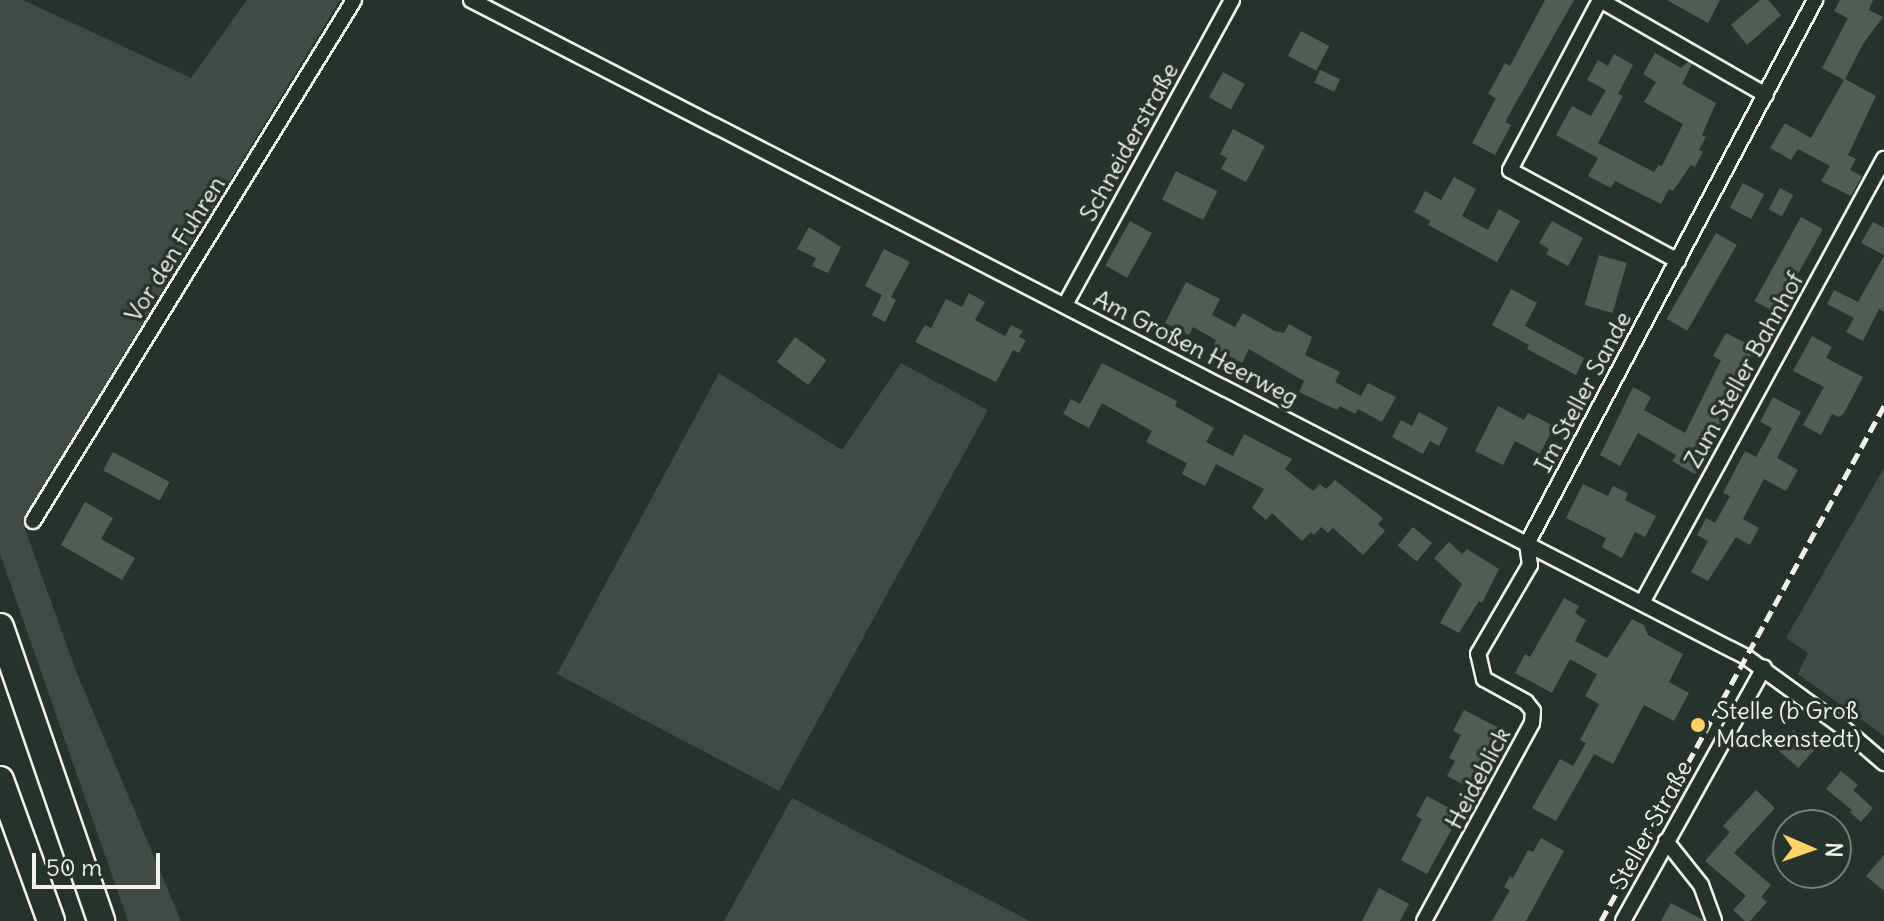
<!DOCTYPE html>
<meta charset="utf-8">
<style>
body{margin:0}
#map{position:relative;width:1884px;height:921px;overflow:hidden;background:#26332d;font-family:Delius,sans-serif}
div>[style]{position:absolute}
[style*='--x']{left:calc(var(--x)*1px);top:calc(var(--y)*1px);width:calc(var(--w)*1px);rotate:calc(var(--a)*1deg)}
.green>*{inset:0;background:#414b45}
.building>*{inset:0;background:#525c55;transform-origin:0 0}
.roads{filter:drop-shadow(2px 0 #f4f1e8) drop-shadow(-2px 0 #f4f1e8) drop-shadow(0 2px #f4f1e8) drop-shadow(0 -2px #f4f1e8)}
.minor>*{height:14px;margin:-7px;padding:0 7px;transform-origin:7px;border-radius:7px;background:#26332d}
.motorway>*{height:26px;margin:-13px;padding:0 13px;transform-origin:13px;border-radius:13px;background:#26332d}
.rail>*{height:5px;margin-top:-2.5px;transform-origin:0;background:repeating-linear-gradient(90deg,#f4f1e8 0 12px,transparent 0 18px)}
.dots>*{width:22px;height:22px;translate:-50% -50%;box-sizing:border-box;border:4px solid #26332d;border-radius:50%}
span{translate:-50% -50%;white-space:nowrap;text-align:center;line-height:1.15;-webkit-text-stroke:7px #26332d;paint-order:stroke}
.street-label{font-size:24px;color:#f4f1e8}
.poi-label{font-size:24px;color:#f4f1e8}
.left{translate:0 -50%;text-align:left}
.north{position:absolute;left:1772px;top:809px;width:80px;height:80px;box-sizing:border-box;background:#26332d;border:2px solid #787f78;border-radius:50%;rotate:92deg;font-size:22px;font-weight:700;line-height:32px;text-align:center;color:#f4f1e8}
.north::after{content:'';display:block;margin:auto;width:28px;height:36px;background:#ffd166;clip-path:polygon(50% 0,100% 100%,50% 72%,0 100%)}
.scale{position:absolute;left:32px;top:853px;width:128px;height:36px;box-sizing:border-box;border:4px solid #f4f1e8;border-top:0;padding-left:10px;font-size:24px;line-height:28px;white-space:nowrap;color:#f4f1e8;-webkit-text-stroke:6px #26332d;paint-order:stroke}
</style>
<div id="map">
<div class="green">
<i style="clip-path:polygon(0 0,23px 0,191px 78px,247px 0,340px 0,22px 521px,76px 671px,181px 921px,128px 921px,0 554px)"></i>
<i style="clip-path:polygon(901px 363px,988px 410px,779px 791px,557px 674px,719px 373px,842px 450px)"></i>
<i style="clip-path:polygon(1884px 468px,1884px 736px,1798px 674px,1808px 653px,1786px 638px)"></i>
<i style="clip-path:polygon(792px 798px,1030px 921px,724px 921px)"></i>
</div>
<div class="building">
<i style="clip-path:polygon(1545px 0,1574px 0,1505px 122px,1511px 125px,1495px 155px,1472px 143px,1496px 98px,1488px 94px,1505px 63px,1510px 66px)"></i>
<i style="clip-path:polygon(1667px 0,1720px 0,1708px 23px)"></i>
<i style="clip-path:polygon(1760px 0,1768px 0,1781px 15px,1747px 45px,1731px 25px)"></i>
<i style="clip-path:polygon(1840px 0,1873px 0,1869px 10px,1883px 17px,1863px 44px,1845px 79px,1876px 96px,1848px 155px,1856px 159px,1850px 170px,1862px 176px,1851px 196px,1821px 181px,1830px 166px,1798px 149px,1791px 160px,1770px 148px,1785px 123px,1811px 138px,1844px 80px,1822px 68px,1848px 18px,1834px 11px)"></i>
<i style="left:1301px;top:31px;width:32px;height:28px;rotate:28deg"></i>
<i style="clip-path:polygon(1655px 53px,1681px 68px,1688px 62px,1692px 64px,1682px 84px,1716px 103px,1702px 135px,1706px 137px,1699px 150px,1703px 152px,1695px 167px,1691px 165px,1673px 191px,1669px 189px,1661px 204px,1615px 181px,1611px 188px,1588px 176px,1598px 158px,1556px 135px,1572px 106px,1591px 116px,1606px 90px,1587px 80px,1598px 60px,1608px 66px,1614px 54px,1633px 65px,1618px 94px,1623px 96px,1598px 143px,1654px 172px,1659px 165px,1662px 166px,1683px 124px,1644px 102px,1656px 82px,1643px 74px)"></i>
<i style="left:1320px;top:70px;width:22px;height:14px;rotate:24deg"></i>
<i style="left:1223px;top:72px;width:25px;height:29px;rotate:29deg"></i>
<i style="clip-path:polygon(1233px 129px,1265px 146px,1246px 182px,1221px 169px,1227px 158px,1220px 154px)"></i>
<i style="left:1176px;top:171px;width:46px;height:32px;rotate:26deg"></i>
<i style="clip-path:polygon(1454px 177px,1476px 189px,1462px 216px,1488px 230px,1499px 209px,1520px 221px,1497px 262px,1428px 225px,1431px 221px,1414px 212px,1425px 191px,1441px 200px)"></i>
<i style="left:1743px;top:183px;width:24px;height:28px;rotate:28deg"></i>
<i style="left:1780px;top:188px;width:15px;height:24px;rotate:28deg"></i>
<i style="left:1801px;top:217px;width:25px;height:96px;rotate:29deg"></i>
<i style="left:1130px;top:221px;width:25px;height:51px;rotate:29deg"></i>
<i style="clip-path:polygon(1552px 221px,1583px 238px,1568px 266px,1546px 254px,1549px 249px,1539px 243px)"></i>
<i style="clip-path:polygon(1873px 222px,1884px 228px,1884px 255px,1861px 243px)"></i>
<i style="clip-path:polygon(809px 227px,841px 247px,828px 273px,812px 266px,816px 258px,797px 249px)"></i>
<i style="left:1716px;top:233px;width:24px;height:99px;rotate:30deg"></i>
<i style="clip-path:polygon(884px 249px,910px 262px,891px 297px,896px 300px,885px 322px,872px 315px,882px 295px,865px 286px)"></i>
<i style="left:1599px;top:255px;width:29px;height:52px;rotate:16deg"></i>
<i style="clip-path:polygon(1884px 256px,1884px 312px,1879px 309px,1863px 341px,1846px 332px,1854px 318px,1827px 304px,1834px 290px,1858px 302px)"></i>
<i style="clip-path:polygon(1186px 282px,1220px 299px,1212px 315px,1235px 327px,1243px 313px,1275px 331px,1284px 333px,1289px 324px,1312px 337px,1305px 355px,1340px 372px,1335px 382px,1361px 396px,1368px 383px,1396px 397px,1382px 422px,1358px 409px,1355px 414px,1340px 406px,1337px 410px,1299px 392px,1304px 381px,1249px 349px,1242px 363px,1213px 347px,1216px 340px,1193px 327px,1189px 335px,1165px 323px)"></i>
<i style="clip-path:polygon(1511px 289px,1537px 303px,1525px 326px,1584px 358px,1576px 375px,1527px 349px,1529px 345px,1492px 325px)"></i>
<i style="clip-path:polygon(969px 293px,985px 302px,975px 320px,1005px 336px,1011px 325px,1023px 331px,1019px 337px,1026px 340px,1019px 353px,1013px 350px,996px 382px,915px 342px,925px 325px,931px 328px,946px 299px,962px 307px)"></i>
<i style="clip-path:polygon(1726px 333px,1755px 348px,1726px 403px,1730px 405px,1722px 424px,1695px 474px,1672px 461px,1676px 455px,1638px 433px,1620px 466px,1600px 455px,1633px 387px,1651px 397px,1644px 410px,1685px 433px,1721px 360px,1713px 356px)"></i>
<i style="clip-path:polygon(1812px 336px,1832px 347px,1826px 358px,1863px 377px,1844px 413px,1839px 417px,1832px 414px,1821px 435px,1803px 425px,1824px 387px,1793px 371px)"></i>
<i style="left:795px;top:337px;width:39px;height:31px;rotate:36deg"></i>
<i style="clip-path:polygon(1102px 363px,1177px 401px,1175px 406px,1214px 428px,1206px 442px,1233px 456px,1244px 434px,1292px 459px,1285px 469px,1313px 491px,1320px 484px,1326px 489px,1335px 480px,1383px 518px,1378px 524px,1385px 531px,1363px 555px,1333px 528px,1328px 533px,1321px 527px,1314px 535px,1311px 532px,1302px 541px,1272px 513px,1266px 520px,1252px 508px,1264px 489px,1216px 464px,1205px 486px,1182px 474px,1187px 463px,1146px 442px,1152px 431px,1102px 403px,1089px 428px,1063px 414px,1071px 399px,1080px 404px)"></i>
<i style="clip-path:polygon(1773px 397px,1801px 412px,1777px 458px,1798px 470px,1786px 491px,1764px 479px,1743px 519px,1759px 528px,1750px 545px,1736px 537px,1708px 581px,1691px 572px,1708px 541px,1697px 535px,1706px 518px,1715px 523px,1730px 496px,1723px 493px,1745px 451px,1756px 457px,1772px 428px,1760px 422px)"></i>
<i style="clip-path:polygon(1498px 406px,1524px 420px,1528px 413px,1554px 426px,1540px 454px,1515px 441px,1503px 465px,1475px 451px)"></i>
<i style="clip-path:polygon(1419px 412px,1448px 428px,1439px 446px,1430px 441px,1423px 454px,1392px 437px,1401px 420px,1412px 426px)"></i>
<i style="left:113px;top:452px;width:64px;height:21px;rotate:28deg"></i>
<i style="clip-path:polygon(1583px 484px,1608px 496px,1613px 486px,1628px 493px,1625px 500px,1656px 516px,1645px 537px,1635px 532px,1622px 558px,1602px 547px,1606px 538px,1566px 518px)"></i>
<i style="clip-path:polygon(85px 502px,113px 518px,101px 539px,135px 558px,122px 580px,61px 545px)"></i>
<i style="left:1413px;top:527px;width:25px;height:24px;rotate:40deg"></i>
<i style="clip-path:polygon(1449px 542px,1462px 554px,1467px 549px,1499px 569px,1482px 603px,1479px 601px,1459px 633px,1440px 623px,1462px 584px,1434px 558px)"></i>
<i style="clip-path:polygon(1564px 598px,1579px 606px,1575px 613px,1586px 620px,1575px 641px,1607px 658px,1632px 619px,1644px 625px,1648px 635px,1683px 654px,1669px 682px,1689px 693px,1674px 721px,1644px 705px,1613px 764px,1594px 754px,1556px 821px,1532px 808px,1560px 759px,1573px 766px,1586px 743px,1580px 740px,1599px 704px,1585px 696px,1597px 674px,1570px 659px,1552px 693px,1515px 673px,1525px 654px,1530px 657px)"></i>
<i style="clip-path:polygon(1464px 710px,1499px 728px,1482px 760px,1489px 763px,1474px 790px,1447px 776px,1455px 761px,1449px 758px,1461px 735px,1453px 731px)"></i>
<i style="left:1793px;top:730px;width:29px;height:25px;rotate:41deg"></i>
<i style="clip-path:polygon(1841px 771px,1858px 785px,1853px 790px,1873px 808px,1861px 822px,1850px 812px,1852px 810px,1826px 789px)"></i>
<i style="clip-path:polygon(1756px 790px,1775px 808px,1734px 853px,1771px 885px,1761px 897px,1767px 902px,1750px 921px,1745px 921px,1733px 910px,1746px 896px,1705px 861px,1730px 832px,1723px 826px)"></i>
<i style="clip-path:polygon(1427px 796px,1460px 814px,1427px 874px,1401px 860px,1422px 819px,1416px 816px)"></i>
<i style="clip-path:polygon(1541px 838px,1564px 851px,1526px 921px,1492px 921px,1510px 890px,1504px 887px,1510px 876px,1513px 878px,1528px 850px,1533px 852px)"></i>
<i style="clip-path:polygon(1884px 855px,1884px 891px,1866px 876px)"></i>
<i style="clip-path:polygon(1379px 888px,1409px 904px,1400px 921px,1362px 921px)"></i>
<i style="clip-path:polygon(1671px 903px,1703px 920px,1703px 921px,1661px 921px)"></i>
</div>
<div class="roads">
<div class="minor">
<i style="--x:471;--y:0;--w:1434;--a:27.26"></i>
<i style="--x:1746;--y:657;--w:117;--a:36"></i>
<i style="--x:1841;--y:726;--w:57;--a:40.7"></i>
<i style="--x:1678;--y:261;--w:191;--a:-151.6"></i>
<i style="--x:1510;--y:170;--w:192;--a:-62.1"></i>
<i style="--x:1600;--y:0;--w:191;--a:29.8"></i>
<i style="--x:1065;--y:305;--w:348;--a:-61.3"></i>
<i style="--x:33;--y:521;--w:612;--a:-58.36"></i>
<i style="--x:1642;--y:603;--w:506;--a:-61.41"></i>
<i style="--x:1666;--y:841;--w:56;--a:51.5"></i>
<i style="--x:1701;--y:885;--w:38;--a:70"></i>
<i style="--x:1424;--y:921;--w:226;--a:-61.4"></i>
<i style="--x:1532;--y:723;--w:12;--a:-85"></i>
<i style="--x:1533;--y:711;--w:11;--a:-128"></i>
<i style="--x:1526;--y:702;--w:48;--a:-151.3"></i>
<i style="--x:1484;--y:679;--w:26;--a:-103"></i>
<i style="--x:1478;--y:654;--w:103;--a:-59.7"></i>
<i style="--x:1530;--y:565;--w:21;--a:-98"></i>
<i style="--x:1527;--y:544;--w:616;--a:-62.1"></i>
<i style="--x:1623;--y:921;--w:290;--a:-60.9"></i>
</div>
<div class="motorway">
<i style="--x:0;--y:627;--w:311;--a:71"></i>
<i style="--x:0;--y:780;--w:150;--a:70.1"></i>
</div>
</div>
<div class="rail">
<i style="--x:1601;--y:921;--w:588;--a:-61.21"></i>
</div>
<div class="dots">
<i style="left:1698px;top:725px;background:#ffd166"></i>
</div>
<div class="street-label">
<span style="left:1129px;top:142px;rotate:-61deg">Schneiderstraße</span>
<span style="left:175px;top:249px;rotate:-58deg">Vor den Fuhren</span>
<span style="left:1196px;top:348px;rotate:27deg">Am Großen Heerweg</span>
<span style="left:1744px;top:370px;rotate:-61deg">Zum Steller Bahnhof</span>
<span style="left:1583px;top:392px;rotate:-62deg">Im Steller Sande</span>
<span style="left:1478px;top:778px;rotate:-62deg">Heideblick</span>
<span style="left:1651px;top:825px;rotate:-61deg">Steller Straße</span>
</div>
<div class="poi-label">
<span class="left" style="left:1716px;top:725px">Stelle (b Groß<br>Mackenstedt)</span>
</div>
<div class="north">N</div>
<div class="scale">50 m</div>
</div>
